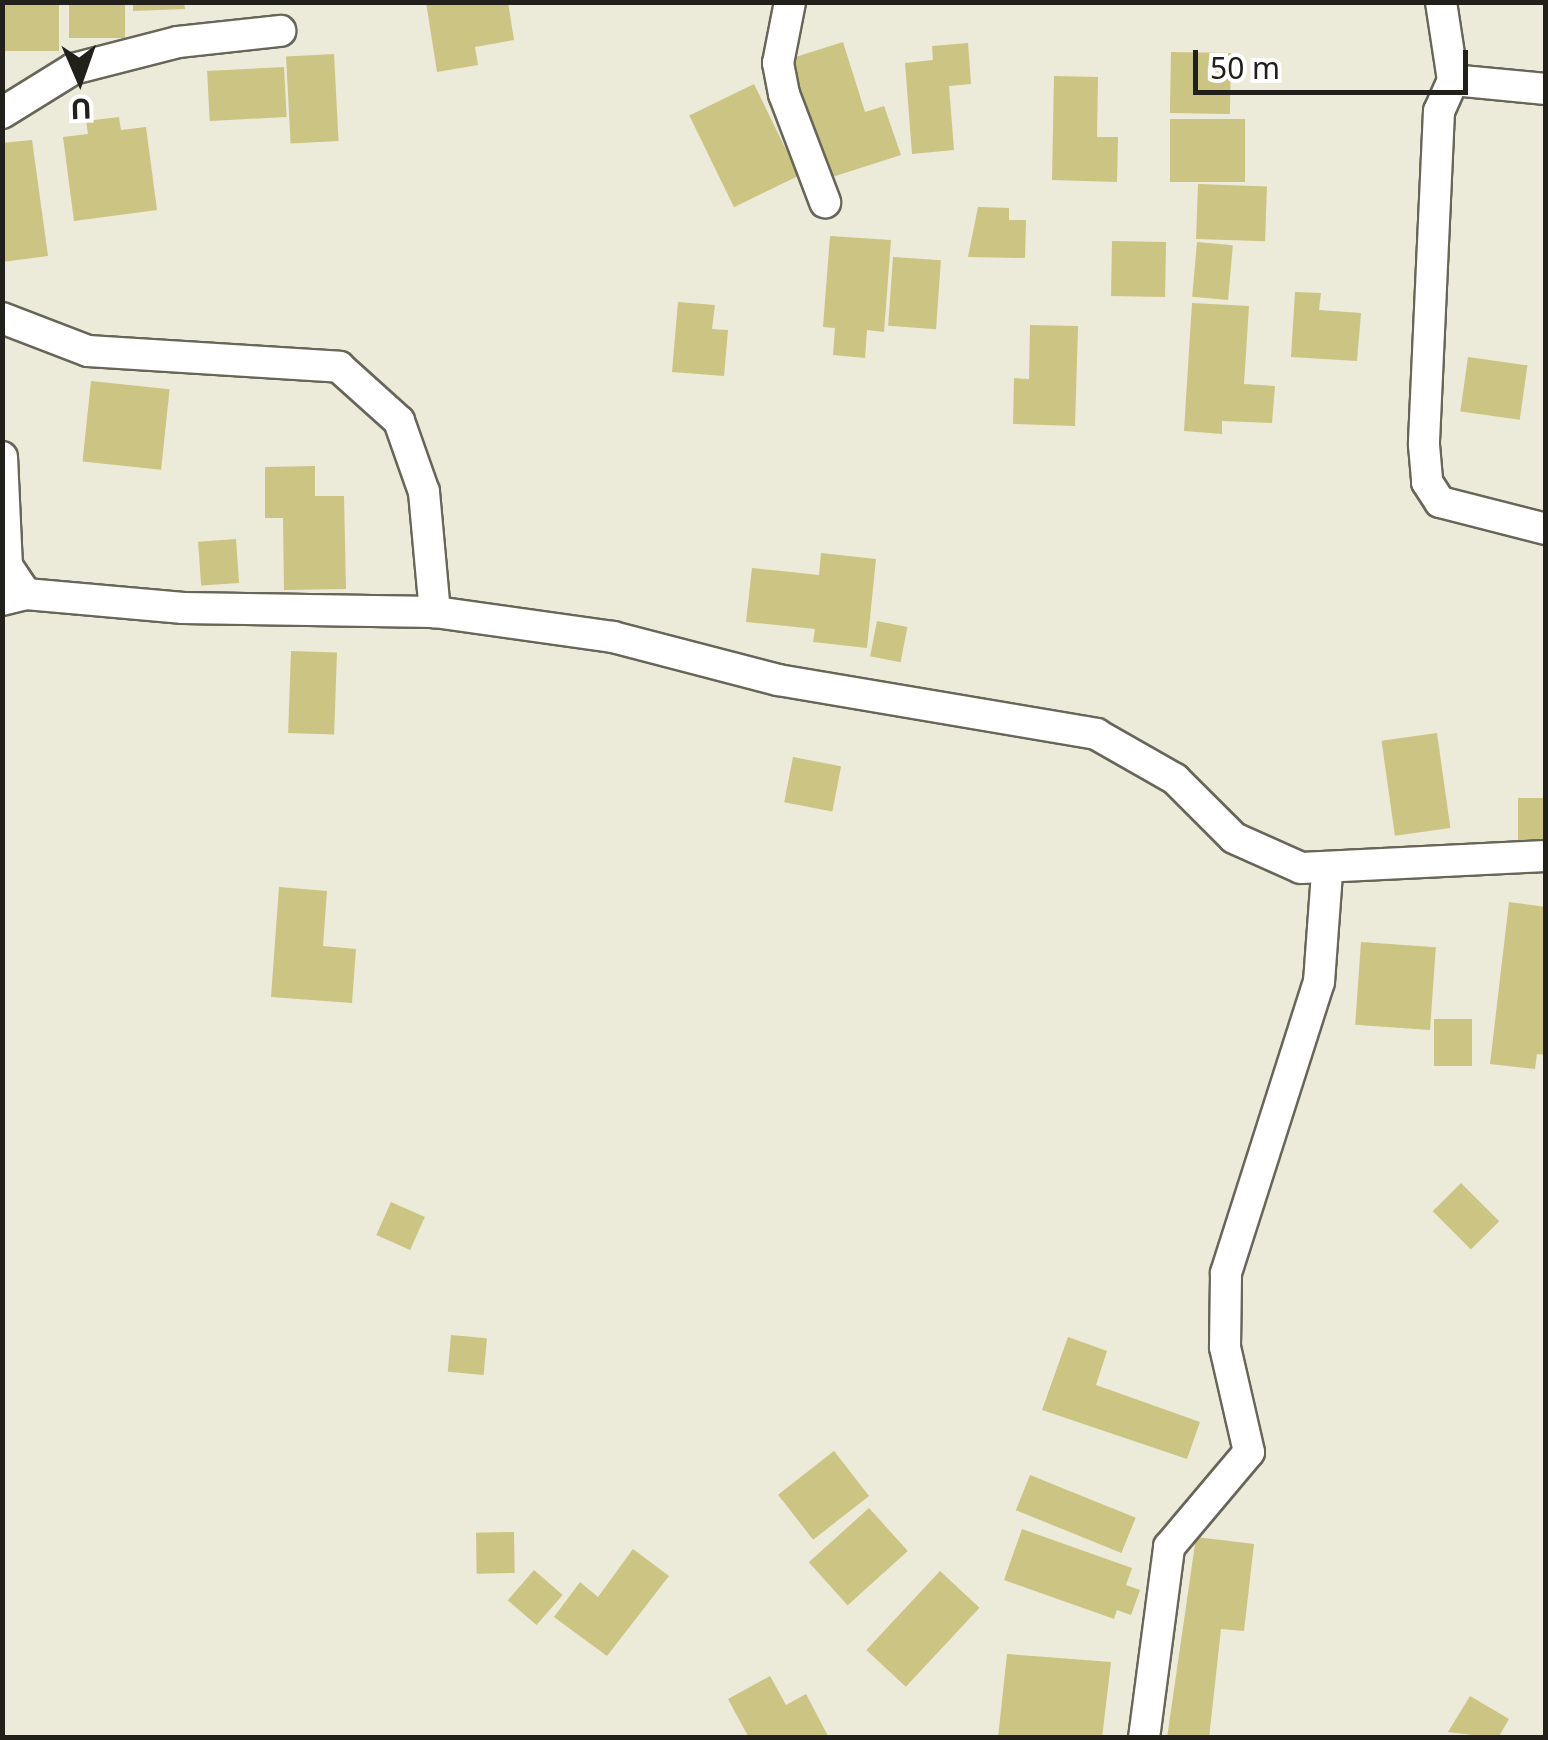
<!DOCTYPE html>
<style>
body{margin:0}
#map{position:relative;width:1548px;height:1740px;overflow:hidden;background:#ecead9;font-family:"Noto Sans",sans-serif}
div>[style]{position:absolute}
[style*='--x']{left:calc(var(--x)*1px);top:calc(var(--y)*1px);width:calc(var(--w)*1px);rotate:calc(var(--a)*1deg)}
.building>*{inset:0;background:#ccc482;transform-origin:0 0}
.roads{filter:drop-shadow(2px 0 #686658) drop-shadow(-2px 0 #686658) drop-shadow(0 2px #686658) drop-shadow(0 -2px #686658)}
.street>*{height:30px;margin:-15px;padding:0 15px;transform-origin:15px;border-radius:15px;background:#fff}
span{translate:-50% -50%;white-space:nowrap;text-align:center;line-height:1.15;-webkit-text-stroke:8px #fff;paint-order:stroke}
.frame{position:absolute;inset:0;border:5px solid #21201a;pointer-events:none}
.north{position:absolute;left:30px;top:30px;width:100px;height:100px;-webkit-text-stroke:8px #fff;paint-order:stroke;rotate:178deg;font-size:28px;font-weight:700;line-height:40px;text-align:center;color:#21201a}
.north::after{content:'';display:block;margin:auto;width:35px;height:45px;background:#21201a;clip-path:polygon(50% 0,100% 100%,50% 72%,0 100%)}
.scale{position:absolute;left:1193px;top:50px;width:275px;height:45px;box-sizing:border-box;border:5px solid #21201a;border-top:0;padding-left:12px;font-size:30px;line-height:35px;white-space:nowrap;color:#21201a;-webkit-text-stroke:8px #fff;paint-order:stroke}
</style>
<div id="map">
<div class="building">
<i style="left:2px;top:2px;width:57px;height:49px"></i>
<i style="left:69px;top:2px;width:56px;height:36px"></i>
<i style="clip-path:polygon(133px 2px,184px 2px,185px 9px,133px 11px)"></i>
<i style="clip-path:polygon(426px 2px,508px 2px,514px 40px,475px 47px,478px 65px,437px 72px)"></i>
<i style="clip-path:polygon(843px 42px,865px 112px,884px 106px,901px 155px,826px 179px,786px 60px)"></i>
<i style="clip-path:polygon(968px 43px,971px 84px,949px 86px,954px 150px,912px 154px,905px 63px,933px 60px,932px 46px)"></i>
<i style="left:1171px;top:52px;width:60px;height:61px;rotate:1deg"></i>
<i style="left:334px;top:54px;width:87px;height:48px;rotate:87deg"></i>
<i style="left:284px;top:67px;width:50px;height:77px;rotate:87deg"></i>
<i style="clip-path:polygon(1054px 76px,1098px 77px,1097px 137px,1118px 137px,1117px 182px,1052px 180px)"></i>
<i style="left:754px;top:84px;width:102px;height:72px;rotate:64deg"></i>
<i style="clip-path:polygon(119px 117px,121px 130px,146px 127px,157px 210px,74px 221px,63px 137px,88px 134px,86px 121px)"></i>
<i style="left:1170px;top:119px;width:75px;height:63px"></i>
<i style="clip-path:polygon(32px 140px,48px 256px,2px 262px,2px 143px)"></i>
<i style="left:1198px;top:184px;width:69px;height:55px;rotate:2deg"></i>
<i style="clip-path:polygon(978px 207px,1009px 208px,1009px 220px,1026px 220px,1025px 258px,968px 257px)"></i>
<i style="clip-path:polygon(830px 236px,891px 240px,884px 332px,867px 330px,865px 358px,833px 355px,835px 328px,823px 327px)"></i>
<i style="left:1112px;top:241px;width:54px;height:55px;rotate:1deg"></i>
<i style="left:1197px;top:242px;width:36px;height:55px;rotate:5deg"></i>
<i style="left:893px;top:257px;width:48px;height:69px;rotate:4deg"></i>
<i style="clip-path:polygon(1295px 292px,1321px 293px,1319px 310px,1361px 313px,1357px 361px,1291px 357px)"></i>
<i style="clip-path:polygon(678px 302px,715px 305px,712px 329px,728px 330px,724px 376px,672px 372px)"></i>
<i style="clip-path:polygon(1192px 303px,1249px 306px,1244px 384px,1275px 386px,1272px 423px,1222px 421px,1222px 434px,1184px 431px)"></i>
<i style="clip-path:polygon(1030px 325px,1078px 326px,1075px 426px,1013px 424px,1014px 378px,1029px 379px)"></i>
<i style="left:1468px;top:357px;width:60px;height:55px;rotate:8deg"></i>
<i style="left:91px;top:381px;width:79px;height:81px;rotate:6deg"></i>
<i style="clip-path:polygon(315px 466px,315px 496px,344px 496px,346px 589px,284px 590px,283px 518px,265px 518px,265px 467px)"></i>
<i style="left:236px;top:539px;width:44px;height:38px;rotate:86deg"></i>
<i style="clip-path:polygon(821px 553px,876px 559px,867px 648px,813px 642px,815px 629px,746px 622px,752px 568px,819px 575px)"></i>
<i style="left:877px;top:621px;width:31px;height:36px;rotate:11deg"></i>
<i style="left:291px;top:651px;width:46px;height:82px;rotate:2deg"></i>
<i style="left:1437px;top:733px;width:96px;height:56px;rotate:82deg"></i>
<i style="left:793px;top:757px;width:49px;height:46px;rotate:11deg"></i>
<i style="left:1546px;top:798px;width:44px;height:28px;rotate:90deg"></i>
<i style="clip-path:polygon(279px 887px,327px 891px,323px 946px,356px 949px,352px 1003px,271px 997px)"></i>
<i style="clip-path:polygon(1509px 902px,1546px 907px,1546px 1055px,1537px 1054px,1535px 1069px,1490px 1064px)"></i>
<i style="left:1361px;top:942px;width:75px;height:83px;rotate:4deg"></i>
<i style="left:1434px;top:1019px;width:38px;height:47px"></i>
<i style="left:1461px;top:1183px;width:54px;height:40px;rotate:45deg"></i>
<i style="left:391px;top:1202px;width:37px;height:36px;rotate:24deg"></i>
<i style="left:451px;top:1335px;width:36px;height:37px;rotate:5deg"></i>
<i style="clip-path:polygon(1068px 1337px,1107px 1351px,1096px 1385px,1200px 1422px,1187px 1459px,1042px 1410px)"></i>
<i style="left:834px;top:1451px;width:57px;height:71px;rotate:52deg"></i>
<i style="left:1030px;top:1475px;width:114px;height:38px;rotate:22deg"></i>
<i style="left:869px;top:1508px;width:58px;height:81px;rotate:48deg"></i>
<i style="clip-path:polygon(1022px 1529px,1132px 1568px,1126px 1585px,1140px 1590px,1131px 1615px,1117px 1610px,1114px 1619px,1004px 1580px)"></i>
<i style="left:514px;top:1532px;width:41px;height:38px;rotate:89deg"></i>
<i style="clip-path:polygon(1196px 1537px,1254px 1544px,1244px 1631px,1221px 1629px,1209px 1738px,1167px 1738px)"></i>
<i style="clip-path:polygon(633px 1549px,669px 1576px,607px 1656px,554px 1617px,580px 1582px,598px 1597px)"></i>
<i style="left:534px;top:1570px;width:38px;height:40px;rotate:41deg"></i>
<i style="left:940px;top:1571px;width:54px;height:108px;rotate:43deg"></i>
<i style="clip-path:polygon(1007px 1654px,1111px 1662px,1102px 1738px,998px 1738px)"></i>
<i style="clip-path:polygon(770px 1676px,786px 1705px,806px 1694px,829px 1738px,749px 1738px,728px 1699px)"></i>
<i style="clip-path:polygon(1470px 1696px,1509px 1719px,1498px 1738px,1448px 1732px)"></i>
</div>
<div class="roads">
<div class="street">
<i style="--x:790;--y:2;--w:62;--a:101.1"></i>
<i style="--x:778;--y:63;--w:32;--a:79"></i>
<i style="--x:784;--y:94;--w:116;--a:69.2"></i>
<i style="--x:1441;--y:2;--w:79;--a:81.3"></i>
<i style="--x:1546;--y:89;--w:93;--a:-174.5"></i>
<i style="--x:1453;--y:80;--w:34;--a:114"></i>
<i style="--x:1439;--y:111;--w:334;--a:92.6"></i>
<i style="--x:1424;--y:445;--w:37;--a:85"></i>
<i style="--x:1427;--y:482;--w:24;--a:57"></i>
<i style="--x:1440;--y:502;--w:109;--a:14.3"></i>
<i style="--x:2;--y:113;--w:84;--a:-31.8"></i>
<i style="--x:73;--y:69;--w:108;--a:-14.4"></i>
<i style="--x:178;--y:42;--w:103;--a:-6.2"></i>
<i style="--x:2;--y:318;--w:92;--a:21"></i>
<i style="--x:88;--y:351;--w:252;--a:3.6"></i>
<i style="--x:339;--y:367;--w:81;--a:42"></i>
<i style="--x:399;--y:421;--w:75;--a:70.6"></i>
<i style="--x:424;--y:492;--w:121;--a:84.8"></i>
<i style="--x:2;--y:457;--w:109;--a:87.4"></i>
<i style="--x:7;--y:566;--w:34;--a:56"></i>
<i style="--x:2;--y:600;--w:25;--a:-14"></i>
<i style="--x:26;--y:594;--w:158;--a:5.1"></i>
<i style="--x:183;--y:608;--w:252;--a:0.9"></i>
<i style="--x:435;--y:612;--w:180;--a:8"></i>
<i style="--x:613;--y:637;--w:171;--a:14.6"></i>
<i style="--x:778;--y:680;--w:323;--a:9.6"></i>
<i style="--x:1096;--y:734;--w:91;--a:29.7"></i>
<i style="--x:1175;--y:779;--w:83;--a:45"></i>
<i style="--x:1234;--y:838;--w:73;--a:24.1"></i>
<i style="--x:1301;--y:868;--w:245;--a:-2.8"></i>
<i style="--x:1144;--y:1738;--w:193;--a:-82.5"></i>
<i style="--x:1169;--y:1547;--w:124;--a:-49.9"></i>
<i style="--x:1249;--y:1452;--w:108;--a:-102.9"></i>
<i style="--x:1225;--y:1347;--w:74;--a:-89.2"></i>
<i style="--x:1226;--y:1273;--w:305;--a:-72.3"></i>
<i style="--x:1319;--y:982;--w:110;--a:-85.8"></i>
</div>
</div>
<div class="frame"></div>
<div class="north">U</div>
<div class="scale">50 m</div>
</div>
